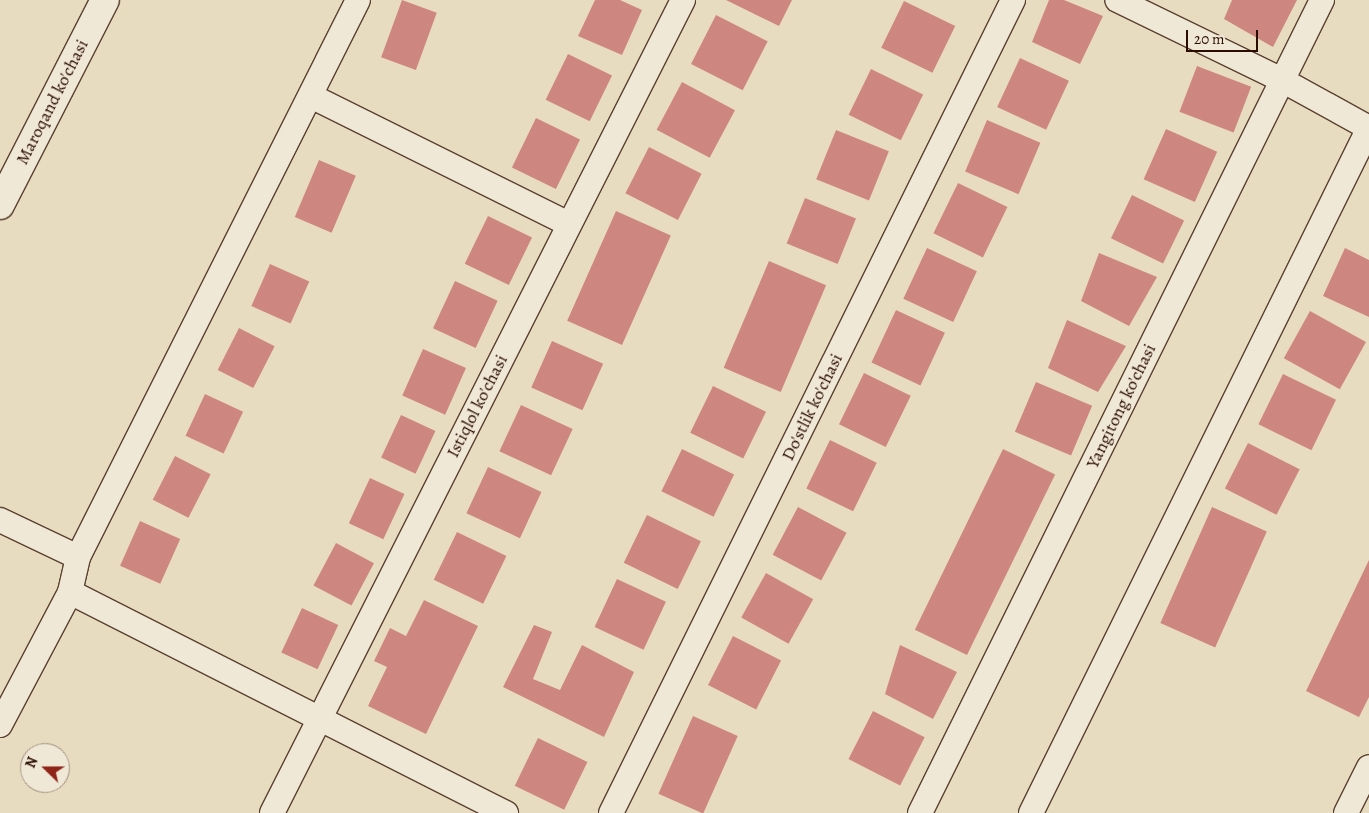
<!DOCTYPE html>
<style>
body{margin:0}
#map{position:relative;width:1369px;height:813px;overflow:hidden;background:#e8dcc0;font-family:Alegreya,serif}
div>[style]{position:absolute}
[style*='--x']{left:calc(var(--x)*1px);top:calc(var(--y)*1px);width:calc(var(--w)*1px);rotate:calc(var(--a)*1deg)}
.building>*{inset:0;background:#ce8780;transform-origin:0 0}
.roads{filter:drop-shadow(1px 0 #5a4130) drop-shadow(-1px 0 #5a4130) drop-shadow(0 1px #5a4130) drop-shadow(0 -1px #5a4130)}
.street>*{height:24px;margin:-12px;padding:0 12px;transform-origin:12px;border-radius:12px;background:#f0e8d6}
.secondary>*{height:28px;margin:-14px;padding:0 14px;transform-origin:14px;border-radius:14px;background:#f0e8d6}
span{translate:-50% -50%;white-space:nowrap;text-align:center;line-height:1.15;-webkit-text-stroke:4px #f0e8d6;paint-order:stroke}
.street-label{font-size:18px;color:#2b0d00}
.north{position:absolute;left:20px;top:743px;width:50px;height:50px;box-sizing:border-box;background:#f0e8d6;border:1px solid #a19080;border-radius:50%;rotate:292deg;font-size:14px;font-weight:700;line-height:20px;text-align:center;color:#2b0d00}
.north::after{content:'';display:block;margin:auto;width:18px;height:22px;background:#8f2418;clip-path:polygon(50% 0,100% 100%,50% 72%,0 100%)}
.scale{position:absolute;left:1186px;top:30px;width:72px;height:22px;box-sizing:border-box;border:2px solid #2b0d00;border-top:0;padding-left:6px;font-size:15px;line-height:18px;white-space:nowrap;color:#2b0d00;-webkit-text-stroke:4px #f0e8d6;paint-order:stroke}
</style>
<div id="map">
<div class="building">
<i style="left:402px;top:0;width:37px;height:61px;rotate:20deg"></i>
<i style="clip-path:polygon(595px 0,620px 0,642px 10px,622px 55px,578px 36px)"></i>
<i style="clip-path:polygon(726px 0,792px 0,779px 26px)"></i>
<i style="clip-path:polygon(1049px 0,1064px 0,1103px 16px,1080px 64px,1032px 42px)"></i>
<i style="clip-path:polygon(1232px 0,1297px 0,1273px 47px,1224px 19px)"></i>
<i style="left:904px;top:1px;width:57px;height:52px;rotate:26deg"></i>
<i style="left:716px;top:15px;width:58px;height:55px;rotate:27deg"></i>
<i style="left:568px;top:54px;width:49px;height:51px;rotate:26deg"></i>
<i style="left:1020px;top:58px;width:54px;height:54px;rotate:25deg"></i>
<i style="left:1197px;top:66px;width:58px;height:49px;rotate:21deg"></i>
<i style="left:871px;top:69px;width:58px;height:51px;rotate:26deg"></i>
<i style="left:682px;top:82px;width:60px;height:54px;rotate:28deg"></i>
<i style="left:536px;top:118px;width:49px;height:55px;rotate:26deg"></i>
<i style="left:987px;top:120px;width:58px;height:56px;rotate:23deg"></i>
<i style="left:1166px;top:129px;width:56px;height:55px;rotate:24deg"></i>
<i style="left:836px;top:130px;width:57px;height:53px;rotate:22deg"></i>
<i style="left:649px;top:147px;width:59px;height:52px;rotate:27deg"></i>
<i style="left:319px;top:160px;width:40px;height:62px;rotate:23deg"></i>
<i style="left:958px;top:183px;width:55px;height:56px;rotate:26deg"></i>
<i style="left:1132px;top:195px;width:58px;height:48px;rotate:26deg"></i>
<i style="left:805px;top:198px;width:55px;height:49px;rotate:22deg"></i>
<i style="left:616px;top:211px;width:60px;height:120px;rotate:24deg"></i>
<i style="left:488px;top:216px;width:49px;height:53px;rotate:26deg"></i>
<i style="left:927px;top:248px;width:55px;height:56px;rotate:25deg"></i>
<i style="clip-path:polygon(1345px 248px,1369px 260px,1369px 317px,1323px 296px)"></i>
<i style="clip-path:polygon(1099px 253px,1157px 277px,1129px 326px,1081px 301px)"></i>
<i style="left:769px;top:261px;width:62px;height:116px;rotate:23deg"></i>
<i style="left:270px;top:264px;width:43px;height:46px;rotate:24deg"></i>
<i style="left:455px;top:281px;width:47px;height:52px;rotate:25deg"></i>
<i style="left:896px;top:310px;width:54px;height:58px;rotate:25deg"></i>
<i style="left:1310px;top:311px;width:64px;height:54px;rotate:29deg"></i>
<i style="clip-path:polygon(1067px 320px,1126px 346px,1098px 392px,1048px 368px)"></i>
<i style="left:239px;top:328px;width:40px;height:47px;rotate:27deg"></i>
<i style="left:552px;top:341px;width:56px;height:51px;rotate:24deg"></i>
<i style="left:423px;top:349px;width:47px;height:51px;rotate:24deg"></i>
<i style="left:864px;top:373px;width:52px;height:57px;rotate:26deg"></i>
<i style="left:1283px;top:374px;width:59px;height:56px;rotate:26deg"></i>
<i style="left:1036px;top:382px;width:61px;height:54px;rotate:23deg"></i>
<i style="left:713px;top:386px;width:59px;height:52px;rotate:26deg"></i>
<i style="left:205px;top:394px;width:42px;height:46px;rotate:25deg"></i>
<i style="left:521px;top:405px;width:57px;height:51px;rotate:25deg"></i>
<i style="left:401px;top:415px;width:38px;height:47px;rotate:25deg"></i>
<i style="left:830px;top:440px;width:52px;height:54px;rotate:26deg"></i>
<i style="left:1248px;top:443px;width:58px;height:51px;rotate:27deg"></i>
<i style="left:682px;top:449px;width:58px;height:47px;rotate:26deg"></i>
<i style="left:1003px;top:449px;width:58px;height:201px;rotate:26deg"></i>
<i style="left:175px;top:456px;width:40px;height:49px;rotate:27deg"></i>
<i style="left:488px;top:467px;width:59px;height:51px;rotate:25deg"></i>
<i style="left:370px;top:478px;width:38px;height:50px;rotate:25deg"></i>
<i style="left:798px;top:507px;width:55px;height:54px;rotate:28deg"></i>
<i style="left:1212px;top:507px;width:60px;height:127px;rotate:24deg"></i>
<i style="left:647px;top:515px;width:60px;height:53px;rotate:26deg"></i>
<i style="left:140px;top:521px;width:44px;height:49px;rotate:24deg"></i>
<i style="left:457px;top:532px;width:55px;height:53px;rotate:26deg"></i>
<i style="left:336px;top:543px;width:43px;height:48px;rotate:28deg"></i>
<i style="clip-path:polygon(1369px 560px,1369px 697px,1359px 717px,1306px 691px)"></i>
<i style="left:766px;top:573px;width:54px;height:51px;rotate:29deg"></i>
<i style="left:617px;top:579px;width:54px;height:53px;rotate:25deg"></i>
<i style="clip-path:polygon(424px 600px,478px 626px,426px 734px,368px 706px,387px 667px,374px 661px,390px 628px,406px 636px)"></i>
<i style="left:302px;top:608px;width:40px;height:49px;rotate:25deg"></i>
<i style="clip-path:polygon(534px 625px,552px 632px,533px 679px,560px 690px,582px 645px,634px 672px,604px 737px,503px 687px)"></i>
<i style="left:733px;top:636px;width:54px;height:55px;rotate:27deg"></i>
<i style="clip-path:polygon(900px 645px,957px 672px,933px 719px,885px 694px)"></i>
<i style="left:873px;top:711px;width:58px;height:54px;rotate:27deg"></i>
<i style="left:693px;top:716px;width:49px;height:85px;rotate:24deg"></i>
<i style="left:538px;top:738px;width:55px;height:53px;rotate:26deg"></i>
</div>
<div class="roads">
<div class="street">
<i style="--x:311;--y:96;--w:288;--a:26.4"></i>
<i style="--x:0;--y:520;--w:86;--a:25.4"></i>
<i style="--x:70;--y:592;--w:489;--a:26.9"></i>
<i style="--x:0;--y:725;--w:150;--a:-62.2"></i>
<i style="--x:70;--y:592;--w:36;--a:-77"></i>
<i style="--x:78;--y:557;--w:623;--a:-63.31"></i>
<i style="--x:272;--y:813;--w:911;--a:-63.18"></i>
<i style="--x:611;--y:813;--w:907;--a:-63.69"></i>
<i style="--x:920;--y:813;--w:907;--a:-63.69"></i>
<i style="--x:1031;--y:813;--w:764;--a:-63.74"></i>
<i style="--x:1369;--y:128;--w:99;--a:-151.1"></i>
<i style="--x:1282;--y:80;--w:183;--a:-154.1"></i>
<i style="--x:1346;--y:813;--w:51;--a:-63.4"></i>
</div>
<div class="secondary">
<i style="--x:0;--y:205;--w:230;--a:-62.9"></i>
</div>
</div>
<div class="street-label">
<span style="left:52px;top:102px;rotate:-63deg">Maroqand ko'chasi</span>
<span style="left:477px;top:406px;rotate:-63deg">Istiqlol ko'chasi</span>
<span style="left:1121px;top:406px;rotate:-64deg">Yangitong ko'chasi</span>
<span style="left:812px;top:407px;rotate:-64deg">Do'stlik ko'chasi</span>
</div>
<div class="north">N</div>
<div class="scale">20 m</div>
</div>
